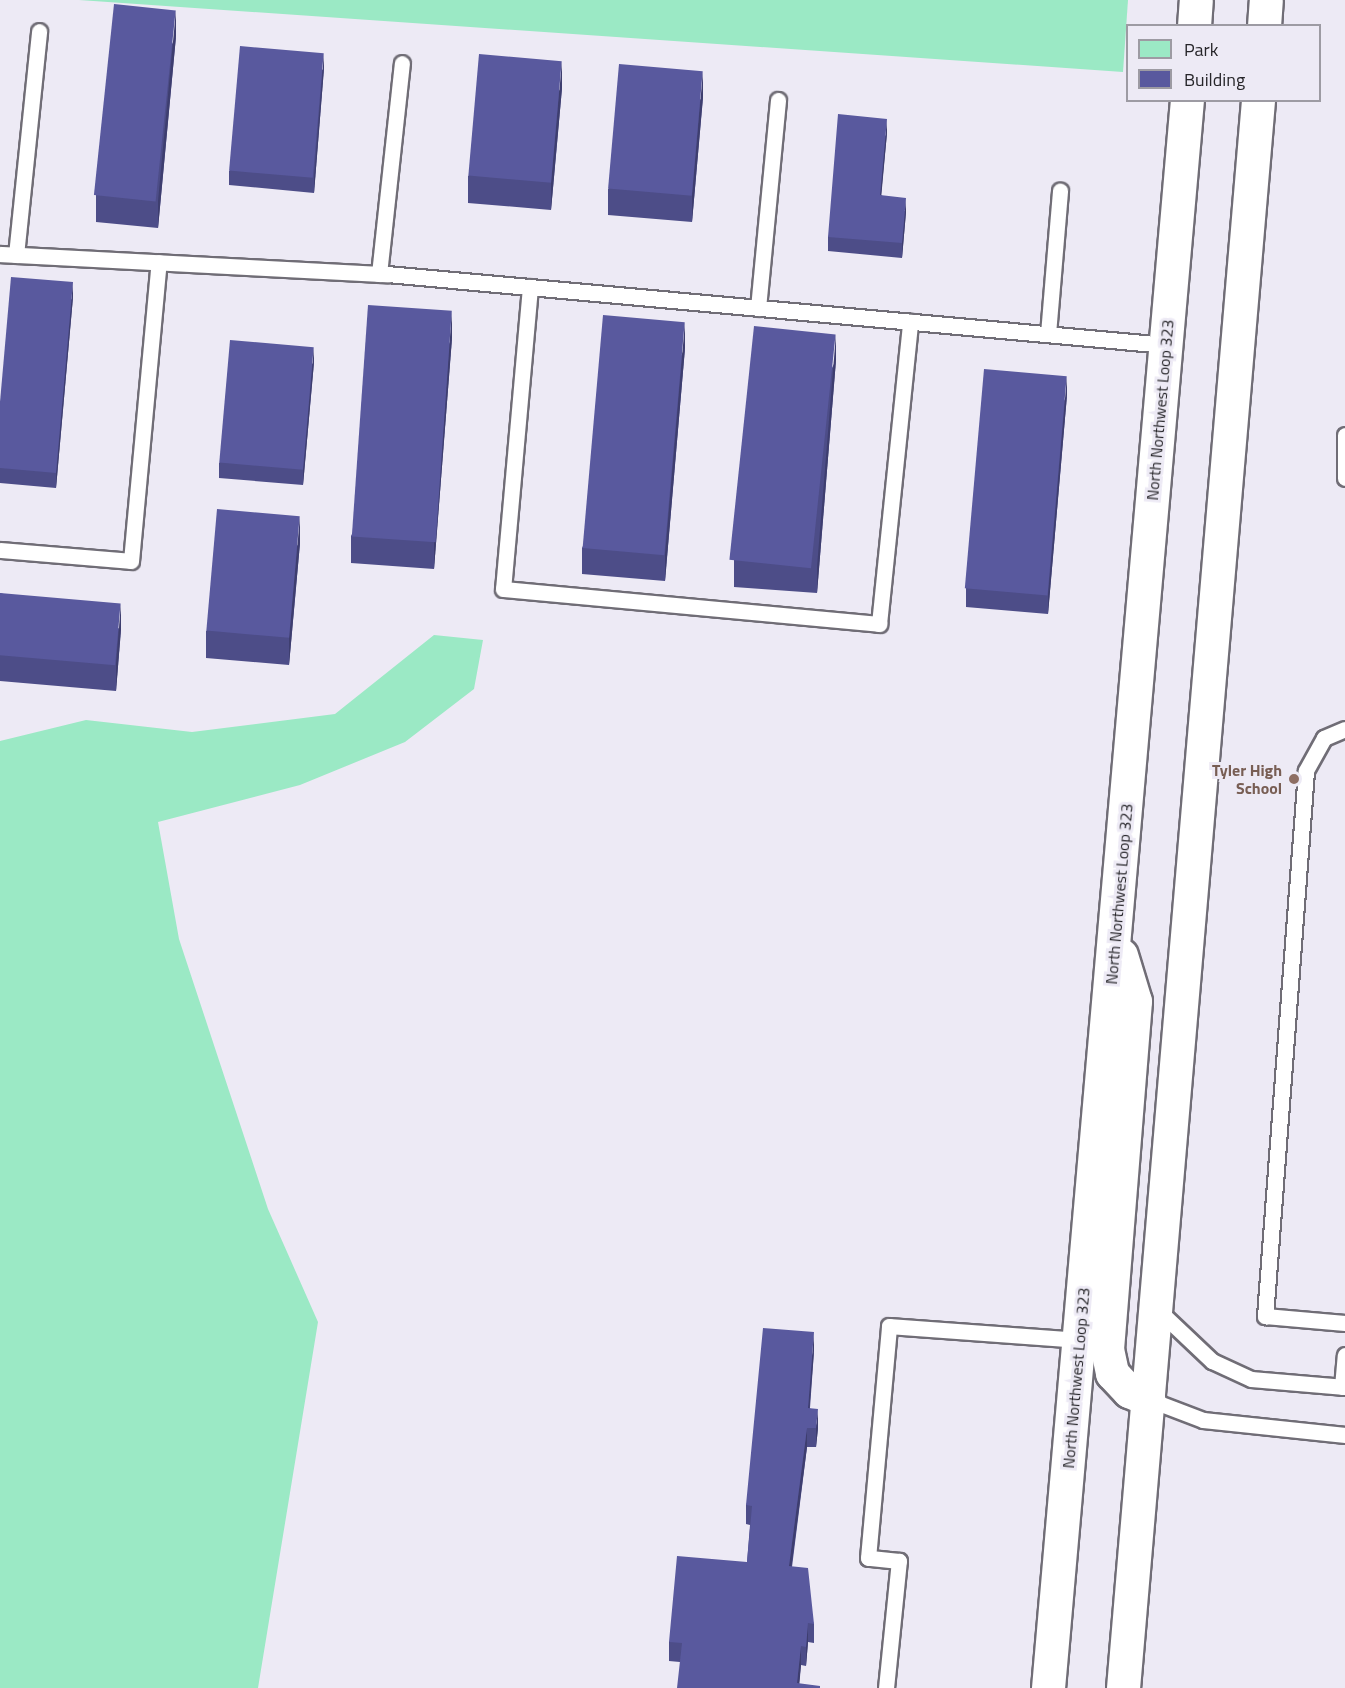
<!DOCTYPE html>
<style>
body{margin:0}
#map{position:relative;width:1345px;height:1688px;overflow:hidden;background:#edeaf5;font-family:"Titillium Web",sans-serif}
div>[style]{position:absolute}
[style*='--x']{left:calc(var(--x)*1px);top:calc(var(--y)*1px);width:calc(var(--w)*1px);rotate:calc(var(--a)*1deg)}
.green>*{inset:0;background:#9be9c5}
.roads{filter:drop-shadow(2px 0 #706d76) drop-shadow(-2px 0 #706d76) drop-shadow(0 2px #706d76) drop-shadow(0 -2px #706d76)}
.service>*{height:15px;margin:-7.5px;padding:0 7.5px;transform-origin:7.5px;border-radius:7.5px;background:#fff}
.trunk>*{height:33px;margin:-16.5px;padding:0 16.5px;transform-origin:16.5px;border-radius:16.5px;background:#fff}
.wall>*{inset:0;background:#4d4d88}
.shaded-wall>*{inset:0;background:#3e3e6f}
.building>*{inset:0;background:#59599e;transform-origin:0 0}
.dots>*{width:16px;height:16px;translate:-50% -50%;box-sizing:border-box;border:3px solid #edeaf5;border-radius:50%}
span{translate:-50% -50%;white-space:nowrap;text-align:center;line-height:1.15;-webkit-text-stroke:6px #edeaf5;paint-order:stroke}
.street-label{font-size:16px;color:#262529}
.education-label{font-size:16px;color:#785e54;font-weight:700}
.right{translate:-100% -50%;text-align:right}
.legend{position:absolute;left:1126px;top:24px;width:195px;height:78px;box-sizing:border-box;background:#edeaf5;border:2px solid #9d9ba3;margin:0;padding:8px 10px;list-style:none;font-size:18px;color:#262529}
.legend li{display:flex;align-items:center;gap:12px;height:30px}
.legend b{width:30px;border:2px solid #9d9ba3}
</style>
<div id="map">
<div class="green">
<i style="clip-path:polygon(79px 0,1128px 0,1123px 72px)"></i>
<i style="clip-path:polygon(434px 635px,483px 640px,474px 689px,405px 742px,300px 785px,158px 822px,179px 939px,268px 1209px,318px 1322px,258px 1688px,0 1688px,0 741px,86px 720px,192px 732px,335px 714px)"></i>
</div>
<div class="roads">
<div class="service">
<i style="--x:0;--y:254;--w:388;--a:3"></i>
<i style="--x:387;--y:274;--w:781;--a:5.21"></i>
<i style="--x:16;--y:255;--w:225;--a:-84.1"></i>
<i style="--x:379;--y:274;--w:212;--a:-83.8"></i>
<i style="--x:530;--y:287;--w:303;--a:95.1"></i>
<i style="--x:503;--y:589;--w:378;--a:5.3"></i>
<i style="--x:879;--y:624;--w:304;--a:-84.1"></i>
<i style="--x:758;--y:308;--w:209;--a:-84.5"></i>
<i style="--x:1048;--y:334;--w:144;--a:-85.2"></i>
<i style="--x:1345;--y:435;--w:43;--a:90"></i>
<i style="--x:0;--y:550;--w:131;--a:4.8"></i>
<i style="--x:131;--y:561;--w:300;--a:-84.7"></i>
<i style="--x:1345;--y:729;--w:23;--a:157"></i>
<i style="--x:1324;--y:738;--w:38;--a:119"></i>
<i style="--x:1306;--y:771;--w:547;--a:94.3"></i>
<i style="--x:1265;--y:1316;--w:80;--a:5"></i>
<i style="--x:1157;--y:1309;--w:76;--a:43.4"></i>
<i style="--x:1212;--y:1361;--w:43;--a:24.8"></i>
<i style="--x:1251;--y:1379;--w:94;--a:4.9"></i>
<i style="--x:1342;--y:1387;--w:32;--a:-85"></i>
<i style="--x:1148;--y:1399;--w:59;--a:20.9"></i>
<i style="--x:1203;--y:1420;--w:143;--a:6"></i>
<i style="--x:886;--y:1688;--w:128;--a:-84.2"></i>
<i style="--x:899;--y:1561;--w:31;--a:-174"></i>
<i style="--x:868;--y:1558;--w:233;--a:-84.8"></i>
<i style="--x:889;--y:1326;--w:191;--a:4.2"></i>
</div>
<div class="trunk">
<i style="--x:1194;--y:26;--w:26;--a:-86"></i>
<i style="--x:1264;--y:26;--w:26;--a:-86"></i>
<i style="--x:1121;--y:955;--w:48;--a:73.1"></i>
<i style="--x:1135;--y:1001;--w:349;--a:94.6"></i>
<i style="--x:1107;--y:1349;--w:25;--a:78"></i>
<i style="--x:1112;--y:1373;--w:25;--a:47"></i>
<i style="--x:1129;--y:1391;--w:21;--a:23"></i>
<i style="--x:1048;--y:1688;--w:1594;--a:-85"></i>
<i style="--x:1123;--y:1688;--w:1594;--a:-85.14"></i>
</div>
</div>
<div class="wall">
<i style="clip-path:polygon(176px 36px,158px 228px,96px 222px,96px 195px)"></i>
<i style="clip-path:polygon(324px 68px,314px 193px,229px 185px,229px 171px)"></i>
<i style="clip-path:polygon(562px 88px,551px 210px,468px 203px,468px 176px)"></i>
<i style="clip-path:polygon(703px 97px,692px 222px,608px 215px,608px 189px)"></i>
<i style="clip-path:polygon(887px 133px,881px 195px,906px 212px,902px 258px,828px 251px,828px 237px)"></i>
<i style="clip-path:polygon(73px 297px,56px 488px,0 483px,0 402px)"></i>
<i style="clip-path:polygon(452px 338px,434px 569px,351px 563px,351px 536px)"></i>
<i style="clip-path:polygon(685px 348px,665px 581px,582px 574px,582px 548px)"></i>
<i style="clip-path:polygon(836px 360px,817px 593px,734px 587px,734px 560px)"></i>
<i style="clip-path:polygon(314px 362px,303px 485px,219px 478px,219px 463px)"></i>
<i style="clip-path:polygon(1067px 395px,1048px 614px,966px 607px,966px 588px)"></i>
<i style="clip-path:polygon(300px 543px,289px 665px,206px 658px,206px 631px)"></i>
<i style="clip-path:polygon(0 593px,121px 629px,116px 691px,0 681px)"></i>
<i style="clip-path:polygon(814px 1351px,810px 1408px,818px 1428px,816px 1447px,807px 1447px,792px 1567px,814px 1624px,814px 1643px,808px 1642px,806px 1666px,801px 1665px,799px 1683px,680px 1662px,669px 1661px,669px 1642px,747px 1562px,750px 1525px,746px 1524px,746px 1505px)"></i>
</div>
<div class="shaded-wall">
<i style="clip-path:polygon(176px 10px,176px 36px,158px 228px,158px 201px)"></i>
<i style="clip-path:polygon(324px 53px,324px 68px,314px 193px,314px 178px)"></i>
<i style="clip-path:polygon(562px 61px,562px 88px,551px 210px,551px 183px)"></i>
<i style="clip-path:polygon(703px 71px,703px 97px,692px 222px,692px 196px)"></i>
<i style="clip-path:polygon(887px 119px,887px 133px,880px 210px,880px 195px)"></i>
<i style="clip-path:polygon(906px 198px,906px 212px,902px 258px,902px 243px)"></i>
<i style="clip-path:polygon(73px 282px,73px 297px,56px 488px,56px 473px)"></i>
<i style="clip-path:polygon(452px 311px,452px 338px,434px 569px,434px 543px)"></i>
<i style="clip-path:polygon(685px 322px,685px 348px,665px 581px,665px 555px)"></i>
<i style="clip-path:polygon(836px 334px,836px 360px,817px 593px,817px 567px)"></i>
<i style="clip-path:polygon(314px 347px,314px 362px,303px 485px,303px 470px)"></i>
<i style="clip-path:polygon(1067px 376px,1067px 395px,1048px 614px,1048px 595px)"></i>
<i style="clip-path:polygon(300px 516px,300px 543px,289px 665px,289px 639px)"></i>
<i style="clip-path:polygon(121px 603px,121px 629px,116px 691px,116px 664px)"></i>
<i style="clip-path:polygon(814px 1332px,814px 1351px,808px 1426px,808px 1408px)"></i>
<i style="clip-path:polygon(818px 1409px,818px 1428px,816px 1447px,816px 1428px)"></i>
<i style="clip-path:polygon(807px 1428px,807px 1447px,789px 1585px,789px 1566px)"></i>
<i style="clip-path:polygon(808px 1623px,808px 1642px,806px 1666px,806px 1647px)"></i>
<i style="clip-path:polygon(801px 1646px,801px 1665px,799px 1688px,797px 1683px)"></i>
</div>
<div class="building">
<i style="left:114px;top:4px;width:62px;height:192px;rotate:6deg"></i>
<i style="left:240px;top:46px;width:84px;height:125px;rotate:5deg"></i>
<i style="left:479px;top:54px;width:83px;height:122px;rotate:5deg"></i>
<i style="left:619px;top:64px;width:84px;height:125px;rotate:5deg"></i>
<i style="clip-path:polygon(838px 114px,887px 119px,880px 195px,906px 198px,902px 243px,828px 237px)"></i>
<i style="clip-path:polygon(11px 277px,73px 282px,56px 473px,0 468px,0 402px)"></i>
<i style="left:368px;top:305px;width:84px;height:232px;rotate:4deg"></i>
<i style="left:603px;top:315px;width:82px;height:234px;rotate:5deg"></i>
<i style="left:754px;top:326px;width:82px;height:235px;rotate:6deg"></i>
<i style="left:230px;top:340px;width:84px;height:123px;rotate:5deg"></i>
<i style="left:984px;top:369px;width:83px;height:220px;rotate:5deg"></i>
<i style="left:217px;top:509px;width:83px;height:122px;rotate:5deg"></i>
<i style="left:0;top:593px;width:121px;height:62px;rotate:5deg"></i>
<i style="clip-path:polygon(763px 1328px,814px 1332px,808px 1408px,818px 1409px,816px 1428px,807px 1428px,789px 1566px,808px 1568px,814px 1624px,808px 1623px,806px 1647px,801px 1646px,797px 1683px,820px 1686px,820px 1688px,677px 1688px,682px 1643px,669px 1642px,677px 1556px,747px 1562px,752px 1506px,746px 1505px)"></i>
</div>
<div class="dots">
<i style="left:1294px;top:779px;background:#8d6e63"></i>
</div>
<div class="street-label">
<span style="left:1160px;top:410px;rotate:-85deg">North Northwest Loop 323</span>
<span style="left:1119px;top:894px;rotate:-85deg">North Northwest Loop 323</span>
<span style="left:1076px;top:1378px;rotate:-85deg">North Northwest Loop 323</span>
</div>
<div class="education-label">
<span class="right" style="left:1282px;top:779px">Tyler High<br>School</span>
</div>
<ul class="legend">
<li><b style="height:16px;background:#9be9c5"></b>Park</li>
<li><b style="height:16px;background:#59599e"></b>Building</li>
</ul>
</div>
